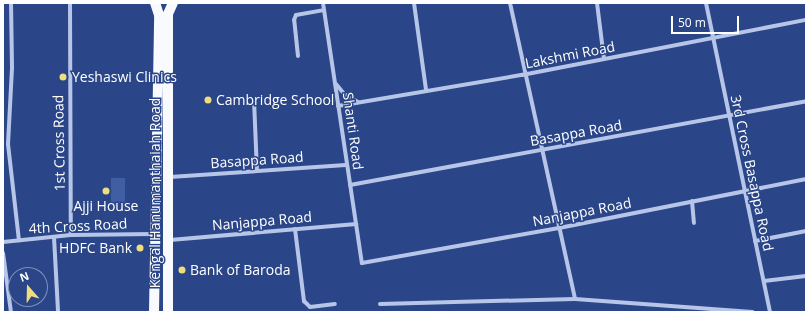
<!DOCTYPE html>
<style>
body{margin:0}
#map{position:relative;width:809px;height:315px;overflow:hidden;background:#2a4688;font-family:"Open Sans",sans-serif}
div>[style]{position:absolute}
[style*='--x']{left:calc(var(--x)*1px);top:calc(var(--y)*1px);width:calc(var(--w)*1px);rotate:calc(var(--a)*1deg)}
.green>*{inset:0;background:#3f5ea4;transform-origin:0 0}
.street>*{height:4px;margin:-2px;padding:0 2px;transform-origin:2px;border-radius:2px;background:#b7c6e8}
.primary>*{height:10px;margin:-5px;padding:0 5px;transform-origin:5px;border-radius:5px;background:#f9fafe}
.dots>*{width:11px;height:11px;translate:-50% -50%;box-sizing:border-box;border:2px solid #2a4688;border-radius:50%}
span{translate:-50% -50%;white-space:nowrap;text-align:center;line-height:1.15;-webkit-text-stroke:3px #2a4688;paint-order:stroke}
.street-label{font-size:14px;color:#fff}
.poi-label{font-size:14px;color:#fff}
.left{translate:0 -50%;text-align:left}
.right{translate:-100% -50%;text-align:right}
.frame{position:absolute;inset:0;border:4px solid #fff;pointer-events:none}
.north{position:absolute;left:8px;top:267px;width:40px;height:40px;box-sizing:border-box;background:#2a4688;border:1px solid #7f90b8;border-radius:50%;rotate:340deg;font-size:11px;font-weight:700;line-height:16px;text-align:center;color:#fff}
.north::after{content:'';display:block;margin:auto;width:14px;height:18px;background:#efde7f;clip-path:polygon(50% 0,100% 100%,50% 72%,0 100%)}
.scale{position:absolute;left:671px;top:16px;width:68px;height:18px;box-sizing:border-box;border:2px solid #fff;border-top:0;padding-left:5px;font-size:12px;line-height:14px;white-space:nowrap;color:#fff;-webkit-text-stroke:3px #2a4688;paint-order:stroke}
</style>
<div id="map">
<div class="green">
<i style="left:111px;top:178px;width:14px;height:25px"></i>
</div>
<div class="street">
<i style="--x:11;--y:3;--w:65;--a:89.1"></i>
<i style="--x:12;--y:68;--w:76;--a:93"></i>
<i style="--x:8;--y:144;--w:97;--a:83.5"></i>
<i style="--x:70;--y:3;--w:232;--a:89.8"></i>
<i style="--x:323;--y:3;--w:263;--a:81.5"></i>
<i style="--x:362;--y:263;--w:200;--a:-10.1"></i>
<i style="--x:559;--y:228;--w:252;--a:-11.2"></i>
<i style="--x:414;--y:3;--w:88;--a:82.1"></i>
<i style="--x:510;--y:3;--w:303;--a:77.6"></i>
<i style="--x:597;--y:3;--w:56;--a:82.9"></i>
<i style="--x:706;--y:3;--w:316;--a:78.3"></i>
<i style="--x:298;--y:56;--w:36;--a:-96"></i>
<i style="--x:294;--y:20;--w:5;--a:-68"></i>
<i style="--x:296;--y:15;--w:28;--a:-10"></i>
<i style="--x:336;--y:84;--w:13;--a:51"></i>
<i style="--x:344;--y:94;--w:16;--a:30"></i>
<i style="--x:254;--y:100;--w:71;--a:87.6"></i>
<i style="--x:338;--y:106;--w:187;--a:-9.6"></i>
<i style="--x:522;--y:75;--w:289;--a:-11"></i>
<i style="--x:170;--y:177;--w:176;--a:-3.9"></i>
<i style="--x:350;--y:185;--w:464;--a:-10.4"></i>
<i style="--x:692;--y:201;--w:22;--a:85"></i>
<i style="--x:295;--y:229;--w:73;--a:82.9"></i>
<i style="--x:304;--y:301;--w:8;--a:45"></i>
<i style="--x:310;--y:307;--w:25;--a:-7"></i>
<i style="--x:54;--y:237;--w:75;--a:86.9"></i>
<i style="--x:170;--y:240;--w:187;--a:-4.9"></i>
<i style="--x:755;--y:241;--w:52;--a:-11.1"></i>
<i style="--x:3;--y:242;--w:68;--a:-5.9"></i>
<i style="--x:71;--y:235;--w:83;--a:-0.7"></i>
<i style="--x:3;--y:253;--w:60;--a:82.3"></i>
<i style="--x:764;--y:281;--w:42;--a:-6.8"></i>
<i style="--x:380;--y:304;--w:195;--a:-1.5"></i>
<i style="--x:575;--y:299;--w:178;--a:4.2"></i>
</div>
<div class="primary">
<i style="--x:154;--y:312;--w:297;--a:-89"></i>
<i style="--x:159;--y:15;--w:13;--a:-108"></i>
<i style="--x:168;--y:312;--w:298;--a:-90"></i>
<i style="--x:168;--y:14;--w:12;--a:-66"></i>
</div>
<div class="dots">
<i style="left:63px;top:77px;background:#efde7f"></i>
<i style="left:208px;top:100px;background:#efde7f"></i>
<i style="left:106px;top:191px;background:#efde7f"></i>
<i style="left:140px;top:248px;background:#efde7f"></i>
<i style="left:182px;top:270px;background:#efde7f"></i>
</div>
<div class="street-label">
<span style="left:570px;top:55px;rotate:-11deg">Lakshmi Road</span>
<span style="left:353px;top:131px;rotate:82deg">Shanti Road</span>
<span style="left:576px;top:133px;rotate:-10deg">Basappa Road</span>
<span style="left:59px;top:143px;rotate:-91deg">1st Cross Road</span>
<span style="left:257px;top:160px;rotate:-4deg">Basappa Road</span>
<span style="left:752px;top:173px;rotate:78deg">3rd Cross Basappa Road</span>
<span style="left:155px;top:193px;rotate:-90deg">Kengal Hanumanthaiah Road</span>
<span style="left:582px;top:212px;rotate:-11deg">Nanjappa Road</span>
<span style="left:262px;top:221px;rotate:-5deg">Nanjappa Road</span>
<span style="left:78px;top:226px;rotate:-3deg">4th Cross Road</span>
</div>
<div class="poi-label">
<span class="left" style="left:72px;top:77px">Yeshaswi Clinics</span>
<span class="left" style="left:216px;top:100px">Cambridge School</span>
<span style="left:106px;top:206px">Ajji House</span>
<span class="right" style="left:132px;top:248px">HDFC Bank</span>
<span class="left" style="left:190px;top:270px">Bank of Baroda</span>
</div>
<div class="frame"></div>
<div class="north">N</div>
<div class="scale">50 m</div>
</div>
